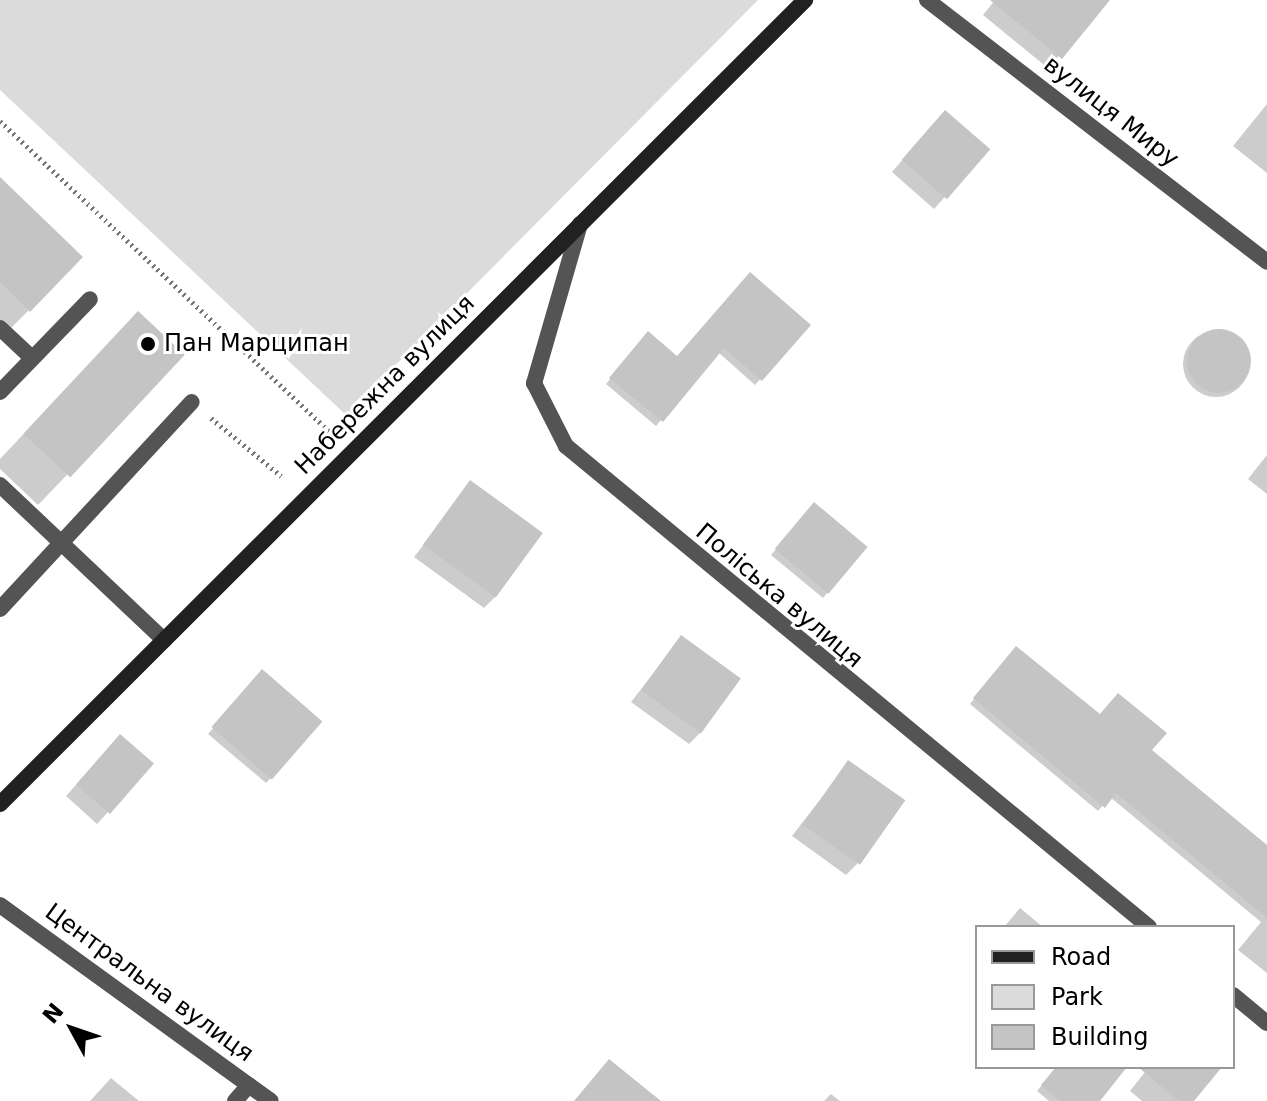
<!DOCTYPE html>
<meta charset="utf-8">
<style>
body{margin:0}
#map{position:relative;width:1267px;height:1101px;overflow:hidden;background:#fff;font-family:"DejaVu Sans",sans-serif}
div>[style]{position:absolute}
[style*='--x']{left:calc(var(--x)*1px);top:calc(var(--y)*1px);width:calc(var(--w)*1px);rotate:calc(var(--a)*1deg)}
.green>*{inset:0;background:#dbdbdb}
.shadow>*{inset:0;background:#0003}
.round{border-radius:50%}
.building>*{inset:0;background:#c4c4c4;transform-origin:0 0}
.path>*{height:5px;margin-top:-2.5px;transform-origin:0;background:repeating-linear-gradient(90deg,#767676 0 2px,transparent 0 6px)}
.street>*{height:16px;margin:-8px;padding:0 8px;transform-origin:8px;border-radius:8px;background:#545454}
.secondary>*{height:16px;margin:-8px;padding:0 8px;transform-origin:8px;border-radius:8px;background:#212121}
.dots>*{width:22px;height:22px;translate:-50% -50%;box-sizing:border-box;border:4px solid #fff;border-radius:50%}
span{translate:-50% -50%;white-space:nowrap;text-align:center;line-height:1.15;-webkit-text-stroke:6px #fff;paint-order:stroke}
.street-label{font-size:24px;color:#000}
.poi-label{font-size:24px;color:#000}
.left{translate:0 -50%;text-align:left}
.legend{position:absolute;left:975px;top:925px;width:260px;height:144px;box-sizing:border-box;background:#fff;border:2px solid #999;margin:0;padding:10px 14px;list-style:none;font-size:24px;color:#000}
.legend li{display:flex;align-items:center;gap:16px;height:40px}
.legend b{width:40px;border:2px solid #999}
.north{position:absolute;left:32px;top:989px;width:80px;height:80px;-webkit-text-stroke:6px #fff;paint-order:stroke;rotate:310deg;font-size:22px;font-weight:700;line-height:32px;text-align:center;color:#000}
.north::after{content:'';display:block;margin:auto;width:28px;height:36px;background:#000;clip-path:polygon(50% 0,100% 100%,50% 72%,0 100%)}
</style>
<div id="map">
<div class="green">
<i style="clip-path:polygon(0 0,758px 0,346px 415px,0 90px)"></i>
</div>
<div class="shadow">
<i style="clip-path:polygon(995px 0,1100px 0,1049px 69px,983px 15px)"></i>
<i style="clip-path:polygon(1267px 104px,1267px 173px,1233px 146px)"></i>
<i style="clip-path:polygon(934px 123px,988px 149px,934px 209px,892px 172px)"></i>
<i style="clip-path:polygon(0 180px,29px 310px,0 339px)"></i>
<i style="clip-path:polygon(808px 325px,755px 385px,718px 352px,656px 426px,606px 384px,643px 339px,677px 358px)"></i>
<i class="round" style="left:1183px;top:331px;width:66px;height:66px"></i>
<i style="clip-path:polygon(109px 343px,182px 355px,38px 505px,0 469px,0 459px)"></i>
<i style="clip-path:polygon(1267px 455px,1267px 494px,1248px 479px)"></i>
<i style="clip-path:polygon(471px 483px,495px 597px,484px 608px,414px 557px)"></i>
<i style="clip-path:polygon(809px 510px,828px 592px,823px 598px,771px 555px)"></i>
<i style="clip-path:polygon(681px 638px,700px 733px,689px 744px,631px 702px)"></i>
<i style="clip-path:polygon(1011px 653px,1149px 751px,1267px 848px,1267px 973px,1238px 950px,1261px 922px,1110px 797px,1098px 811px,970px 704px)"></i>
<i style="clip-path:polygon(257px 677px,271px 778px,266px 783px,208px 734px)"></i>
<i style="clip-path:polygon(109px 748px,151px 765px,97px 824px,66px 796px)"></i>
<i style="clip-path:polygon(849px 762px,857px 864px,846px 875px,792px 836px)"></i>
<i style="clip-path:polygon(1020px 908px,1043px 927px,1004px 927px)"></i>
<i style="clip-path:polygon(1057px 1067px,1107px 1067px,1097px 1101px,1049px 1101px,1037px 1091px)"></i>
<i style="clip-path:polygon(1149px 1067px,1219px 1067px,1191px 1101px,1142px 1101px,1130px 1091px)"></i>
<i style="clip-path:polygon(111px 1078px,139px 1101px,90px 1101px)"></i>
<i style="clip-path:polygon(831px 1094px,840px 1101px,824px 1101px)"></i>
</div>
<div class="building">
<i style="clip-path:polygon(990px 0,1110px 0,1062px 59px)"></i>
<i style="left:945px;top:110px;width:60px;height:66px;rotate:41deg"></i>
<i style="clip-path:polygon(0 177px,83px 257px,30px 312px,0 282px)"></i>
<i style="clip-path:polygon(750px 272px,811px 325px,762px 381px,724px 348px,663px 422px,609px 378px,648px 331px,677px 356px)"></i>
<i style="left:138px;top:311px;width:64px;height:168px;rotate:43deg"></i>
<i class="round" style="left:1187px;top:329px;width:64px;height:64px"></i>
<i style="left:470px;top:480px;width:90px;height:80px;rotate:36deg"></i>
<i style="left:814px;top:502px;width:70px;height:61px;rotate:40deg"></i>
<i style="left:681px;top:635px;width:74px;height:68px;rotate:36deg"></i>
<i style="clip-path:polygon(1016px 646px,1100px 714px,1118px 693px,1167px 733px,1152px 750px,1267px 845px,1267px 918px,1116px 793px,1105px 808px,973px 698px)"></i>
<i style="left:262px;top:669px;width:80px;height:77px;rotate:41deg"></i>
<i style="left:120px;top:734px;width:45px;height:67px;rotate:41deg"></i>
<i style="left:848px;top:760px;width:70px;height:79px;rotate:35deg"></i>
<i style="clip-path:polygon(609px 1059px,661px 1101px,574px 1101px)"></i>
<i style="clip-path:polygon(1056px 1067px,1127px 1067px,1100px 1101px,1060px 1101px,1041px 1085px)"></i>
<i style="clip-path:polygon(1138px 1067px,1222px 1067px,1194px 1101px,1179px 1101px)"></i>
</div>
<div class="path">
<i style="--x:0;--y:121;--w:459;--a:43.3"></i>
<i style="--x:211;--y:418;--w:91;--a:39.6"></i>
</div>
<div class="street">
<i style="--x:927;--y:0;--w:429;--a:37.6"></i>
<i style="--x:580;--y:224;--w:166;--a:106.1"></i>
<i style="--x:534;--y:383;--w:71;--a:63.1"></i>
<i style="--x:566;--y:446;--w:756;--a:39.52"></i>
<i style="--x:0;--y:328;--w:44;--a:43.2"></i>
<i style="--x:0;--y:392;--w:129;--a:-45.9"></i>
<i style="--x:0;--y:485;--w:226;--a:43.4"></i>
<i style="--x:0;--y:609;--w:282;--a:-47.2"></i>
<i style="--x:0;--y:905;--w:334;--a:35.9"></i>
<i style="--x:1233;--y:995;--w:44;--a:39.5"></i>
<i style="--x:235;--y:1101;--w:21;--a:-49"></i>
</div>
<div class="secondary">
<i style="--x:0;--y:804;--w:1138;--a:-44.96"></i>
</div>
<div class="dots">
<i style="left:148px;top:344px;background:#000"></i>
</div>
<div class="street-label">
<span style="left:1111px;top:112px;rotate:38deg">вулиця Миру</span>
<span style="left:385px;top:385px;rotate:-45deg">Набережна вулиця</span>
<span style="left:779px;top:596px;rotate:40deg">Поліська вулиця</span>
<span style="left:149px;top:983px;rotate:36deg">Центральна вулиця</span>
</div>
<div class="poi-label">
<span class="left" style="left:164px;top:344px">Пан Марципан</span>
</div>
<ul class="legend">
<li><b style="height:10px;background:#212121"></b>Road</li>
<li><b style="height:22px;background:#dbdbdb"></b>Park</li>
<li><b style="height:22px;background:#c4c4c4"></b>Building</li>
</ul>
<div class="north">N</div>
</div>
